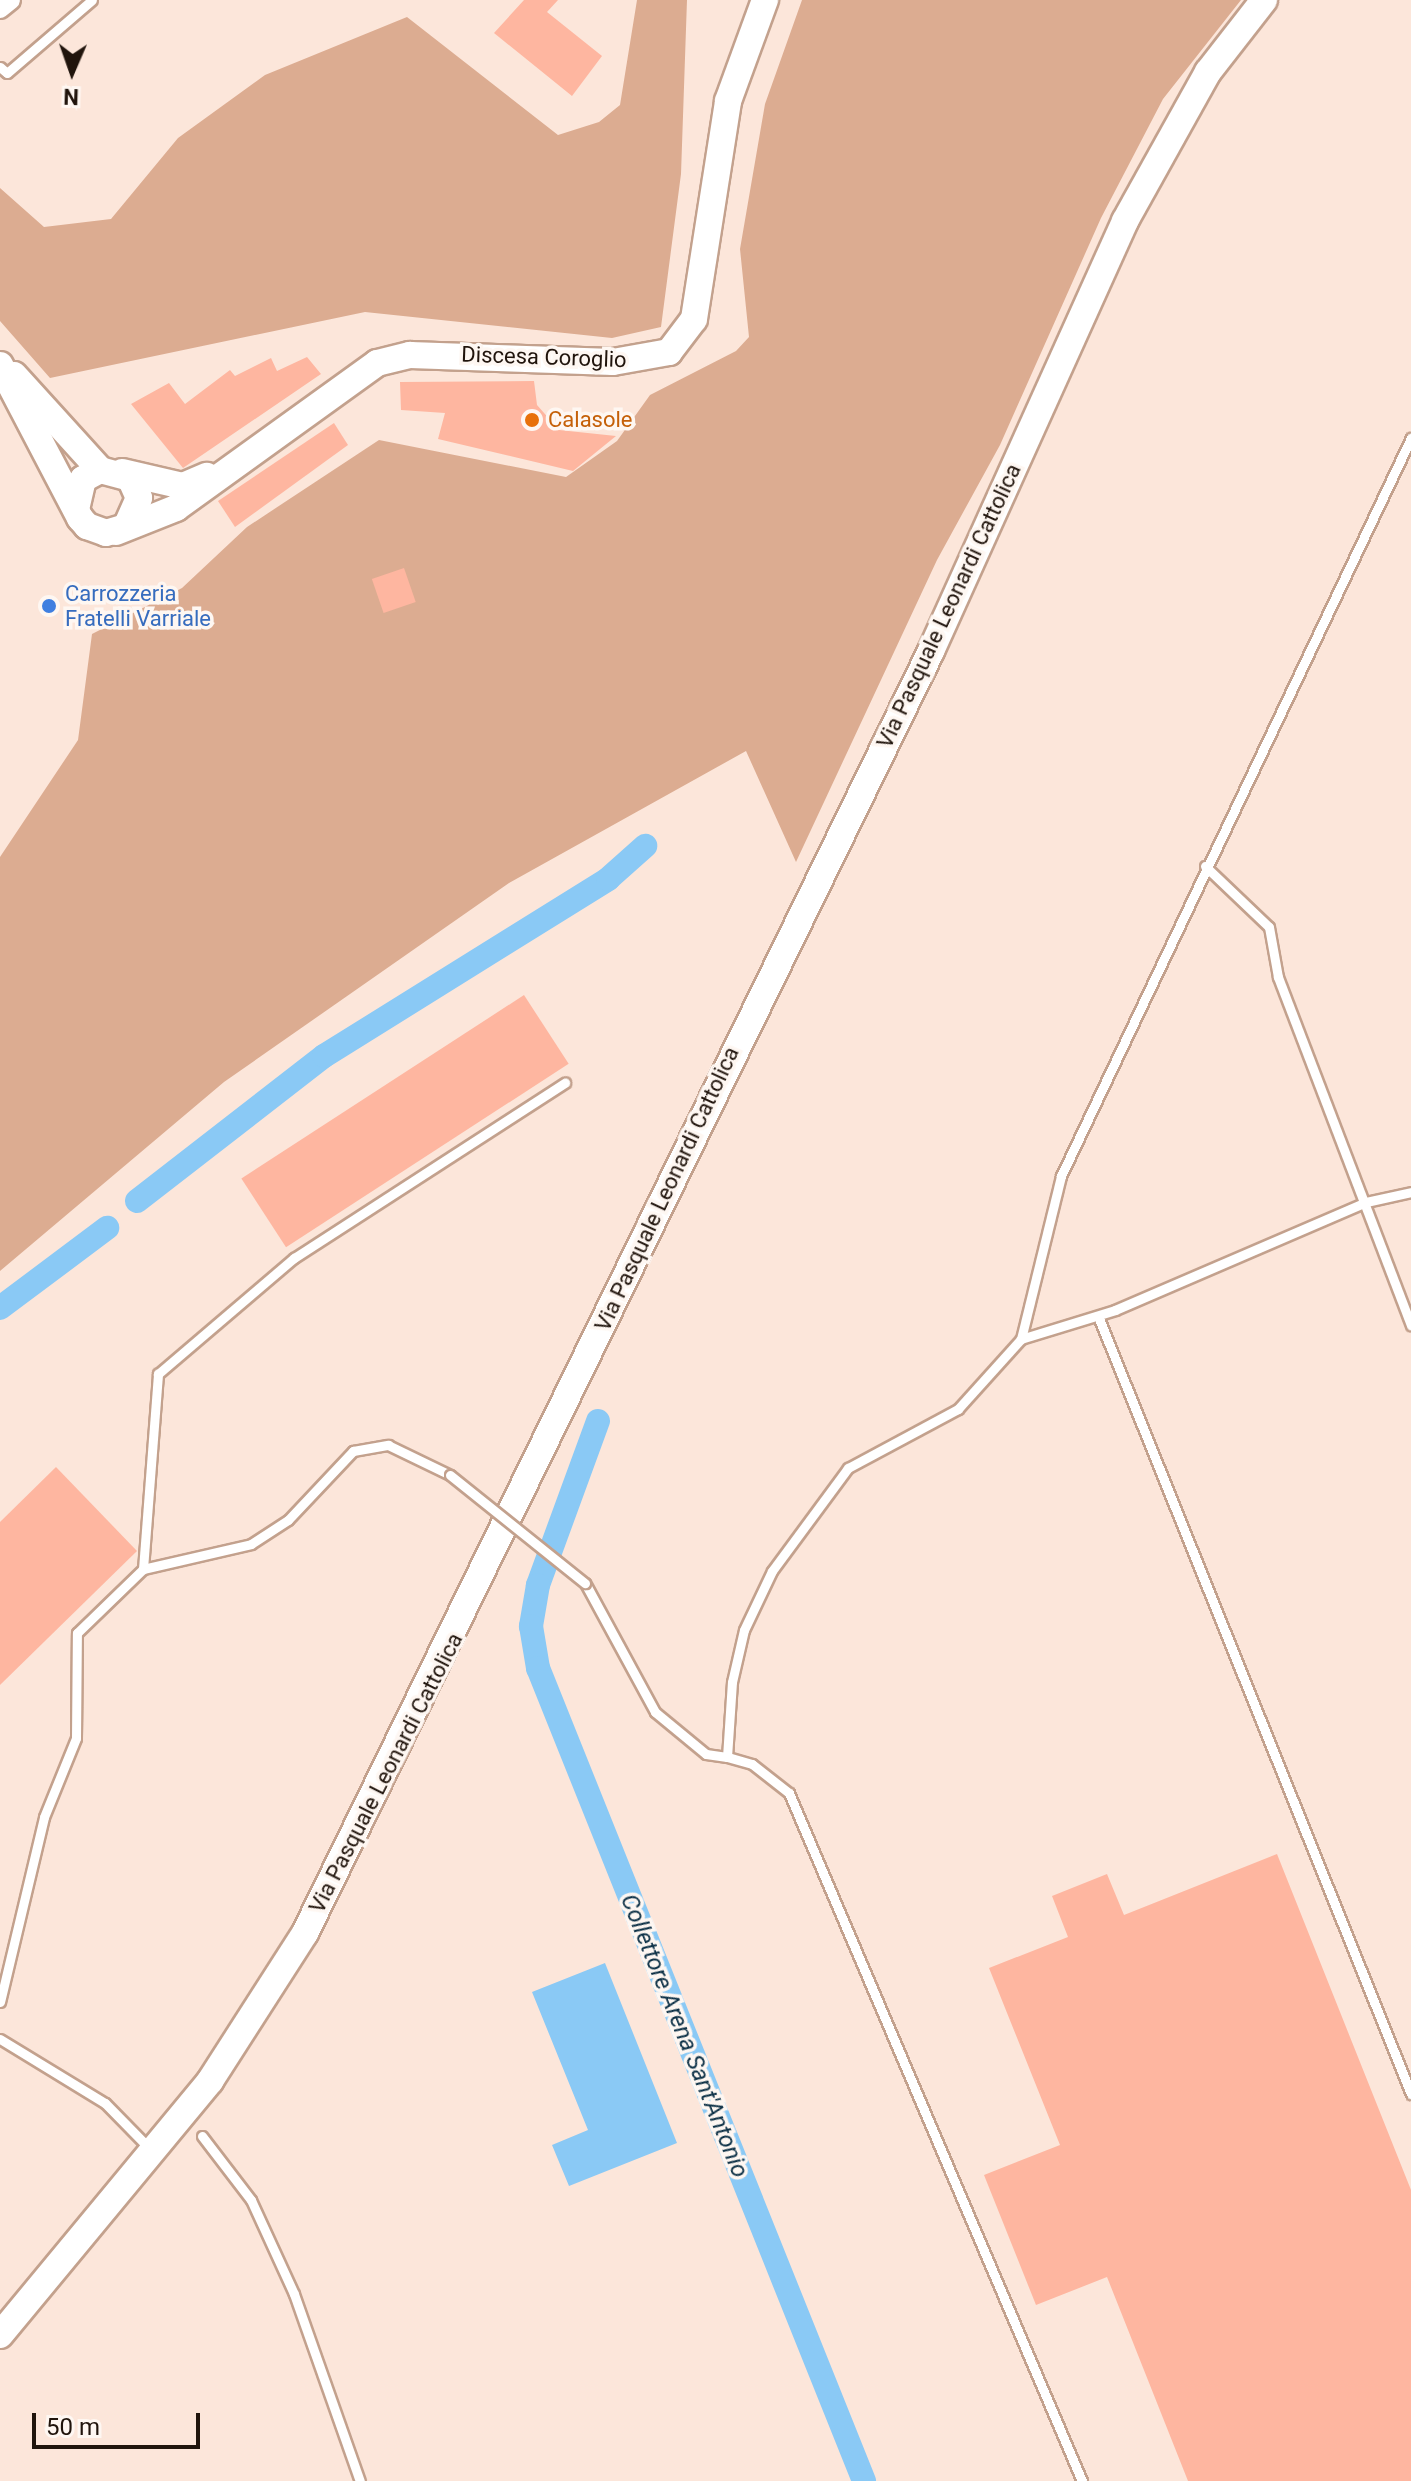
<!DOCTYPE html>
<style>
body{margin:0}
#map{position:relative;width:1411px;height:2481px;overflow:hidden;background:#fce6da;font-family:Roboto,sans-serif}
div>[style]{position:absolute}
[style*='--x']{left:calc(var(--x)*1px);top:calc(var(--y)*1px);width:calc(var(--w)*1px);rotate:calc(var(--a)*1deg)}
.green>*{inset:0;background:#dcac91}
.water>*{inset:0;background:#8ac9f5}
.canal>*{height:24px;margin:-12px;padding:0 12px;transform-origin:12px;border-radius:12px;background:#8ac9f5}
.building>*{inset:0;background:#feb6a0;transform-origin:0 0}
.roads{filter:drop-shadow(2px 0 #c3a18d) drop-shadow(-2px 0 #c3a18d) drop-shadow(0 2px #c3a18d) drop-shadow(0 -2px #c3a18d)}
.lane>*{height:9px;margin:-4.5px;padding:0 4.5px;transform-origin:4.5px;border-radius:4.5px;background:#fff}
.street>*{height:18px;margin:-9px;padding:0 9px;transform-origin:9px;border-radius:9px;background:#fff}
.secondary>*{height:26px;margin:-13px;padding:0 13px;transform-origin:13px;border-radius:13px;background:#fff}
.bridges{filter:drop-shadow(2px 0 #c3a18d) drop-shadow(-2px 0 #c3a18d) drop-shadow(0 2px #c3a18d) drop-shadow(0 -2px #c3a18d)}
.lane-bridge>*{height:9px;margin:-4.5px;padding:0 4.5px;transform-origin:4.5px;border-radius:4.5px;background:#fff}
.dots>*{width:22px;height:22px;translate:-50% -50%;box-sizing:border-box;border:4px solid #fef7f2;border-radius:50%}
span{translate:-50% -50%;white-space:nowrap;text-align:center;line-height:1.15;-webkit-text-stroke:7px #fef7f2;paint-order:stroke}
.street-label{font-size:22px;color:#20140c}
.food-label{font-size:22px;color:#c56008}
.left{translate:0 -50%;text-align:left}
.shop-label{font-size:22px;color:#366cbe}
.water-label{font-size:24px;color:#0c3046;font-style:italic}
.north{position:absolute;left:32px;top:32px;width:80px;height:80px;-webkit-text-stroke:6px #fef7f2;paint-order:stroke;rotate:182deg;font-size:22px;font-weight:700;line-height:32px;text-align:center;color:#20140c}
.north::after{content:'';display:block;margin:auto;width:28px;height:36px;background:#20140c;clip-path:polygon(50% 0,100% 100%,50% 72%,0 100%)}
.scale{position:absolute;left:32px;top:2413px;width:168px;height:36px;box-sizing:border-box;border:4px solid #20140c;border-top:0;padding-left:10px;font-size:24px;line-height:28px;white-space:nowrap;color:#20140c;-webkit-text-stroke:6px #fef7f2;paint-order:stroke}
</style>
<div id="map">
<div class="green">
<i style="clip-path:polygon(637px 0,687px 0,681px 174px,661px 327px,612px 338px,365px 312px,50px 378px,0 321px,0 188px,44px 227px,111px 219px,178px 138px,265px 75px,407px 17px,558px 135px,599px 122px,620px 105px)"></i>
<i style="clip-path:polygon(802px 0,1241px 0,1163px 99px,1101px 218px,1000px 445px,937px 560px,796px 862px,746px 751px,509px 883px,224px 1082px,0 1271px,0 857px,78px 740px,92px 634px,182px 588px,247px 527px,379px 440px,566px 477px,617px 441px,650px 395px,736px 351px,749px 337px,740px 249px,765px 104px)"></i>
</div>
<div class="water">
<i style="clip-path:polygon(605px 1963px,677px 2143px,569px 2186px,552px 2145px,588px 2130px,532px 1992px)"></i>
</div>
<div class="canal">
<i style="--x:137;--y:1201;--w:237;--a:-37.8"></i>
<i style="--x:324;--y:1056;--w:335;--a:-31.9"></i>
<i style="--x:608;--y:879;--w:50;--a:-41.7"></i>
<i style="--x:0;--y:1308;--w:134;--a:-36.8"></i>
<i style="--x:598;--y:1421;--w:175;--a:110.1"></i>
<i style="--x:538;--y:1585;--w:42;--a:99.7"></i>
<i style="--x:531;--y:1626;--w:43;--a:80.5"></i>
<i style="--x:538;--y:1668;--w:876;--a:68.15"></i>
</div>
<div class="building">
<i style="clip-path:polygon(524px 0,558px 0,547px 12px,602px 56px,572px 96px,494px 33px)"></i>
<i style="clip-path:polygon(307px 357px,321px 374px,183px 468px,131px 404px,169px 383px,185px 404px,230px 370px,235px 376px,271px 358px,277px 371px)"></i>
<i style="clip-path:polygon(534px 381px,537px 405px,559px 430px,616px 436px,573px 471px,438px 439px,445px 413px,401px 410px,400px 382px)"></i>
<i style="clip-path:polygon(334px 423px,348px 445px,235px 527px,218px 501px)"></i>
<i style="left:404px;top:568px;width:36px;height:34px;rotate:71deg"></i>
<i style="left:524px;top:995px;width:82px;height:337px;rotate:57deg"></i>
<i style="clip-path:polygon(56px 1467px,137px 1551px,0 1685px,0 1522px)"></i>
<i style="clip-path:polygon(1277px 1854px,1411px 2190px,1411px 2481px,1188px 2481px,1107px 2277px,1036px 2305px,984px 2175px,1060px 2145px,989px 1968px,1068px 1937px,1052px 1896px,1107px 1874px,1124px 1915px)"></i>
</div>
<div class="roads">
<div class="lane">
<i style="--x:0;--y:67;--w:9;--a:41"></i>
<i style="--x:7;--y:73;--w:112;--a:-40.7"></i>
<i style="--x:1205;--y:866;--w:88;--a:43.6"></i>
<i style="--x:1269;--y:927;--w:51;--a:79.8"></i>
<i style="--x:1278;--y:977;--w:373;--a:69.1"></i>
<i style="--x:1098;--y:1316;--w:839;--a:68.08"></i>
<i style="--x:1021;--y:1339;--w:98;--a:-17.1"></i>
<i style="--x:1115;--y:1310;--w:273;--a:-23.3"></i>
<i style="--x:1366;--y:1202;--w:46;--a:-12.5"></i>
<i style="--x:143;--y:1569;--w:196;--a:-85.6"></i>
<i style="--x:158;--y:1374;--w:179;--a:-40.5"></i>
<i style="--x:294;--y:1258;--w:323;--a:-32.9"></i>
<i style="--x:585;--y:1583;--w:147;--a:61.5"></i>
<i style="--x:655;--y:1712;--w:66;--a:39.5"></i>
<i style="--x:706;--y:1754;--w:21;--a:8"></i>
<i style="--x:0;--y:2002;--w:190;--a:-76.6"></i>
<i style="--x:44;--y:1817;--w:85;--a:-67.9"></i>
<i style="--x:76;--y:1738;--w:105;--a:-89.5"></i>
<i style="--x:77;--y:1633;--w:92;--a:-44.1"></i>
<i style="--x:143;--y:1569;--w:111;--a:-13"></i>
<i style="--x:251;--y:1544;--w:44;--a:-33"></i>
<i style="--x:288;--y:1520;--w:95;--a:-46.7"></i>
<i style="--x:353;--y:1451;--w:36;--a:-10"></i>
<i style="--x:388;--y:1445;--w:69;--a:25.8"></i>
<i style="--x:0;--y:2039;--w:123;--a:31.4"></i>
<i style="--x:105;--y:2103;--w:63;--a:45.6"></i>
<i style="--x:202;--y:2136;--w:81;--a:52.6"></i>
<i style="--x:251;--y:2200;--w:103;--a:65.4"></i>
<i style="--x:294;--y:2294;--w:198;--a:70.6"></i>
<i style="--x:1082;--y:2481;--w:748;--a:-113.07"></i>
<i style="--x:789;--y:1793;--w:47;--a:-141.9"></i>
<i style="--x:752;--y:1764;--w:26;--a:-164"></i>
<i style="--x:727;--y:1757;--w:75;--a:-86.2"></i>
<i style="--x:732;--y:1682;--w:53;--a:-77"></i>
<i style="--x:744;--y:1630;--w:65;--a:-64.6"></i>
<i style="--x:772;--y:1571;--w:128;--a:-53.6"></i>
<i style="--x:848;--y:1468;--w:125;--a:-28.2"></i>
<i style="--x:958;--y:1409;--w:94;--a:-48"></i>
<i style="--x:1021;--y:1339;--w:168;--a:-76.2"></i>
<i style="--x:1061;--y:1176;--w:817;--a:-64.63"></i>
</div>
<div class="street">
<i style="--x:0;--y:9;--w:14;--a:-39"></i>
</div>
<div class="secondary">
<i style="--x:0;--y:365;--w:173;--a:62.4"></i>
<i style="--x:80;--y:518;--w:11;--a:49"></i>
<i style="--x:87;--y:526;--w:20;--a:20"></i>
<i style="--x:106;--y:533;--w:21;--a:-17"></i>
<i style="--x:126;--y:527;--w:32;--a:-66"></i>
<i style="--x:139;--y:498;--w:22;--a:-114"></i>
<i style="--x:130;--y:478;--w:31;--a:-165"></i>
<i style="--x:100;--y:470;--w:19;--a:152"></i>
<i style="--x:83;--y:479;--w:31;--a:103"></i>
<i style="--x:14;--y:375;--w:128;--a:47.8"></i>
<i style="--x:122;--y:472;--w:63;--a:12.9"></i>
<i style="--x:183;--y:486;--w:26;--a:-23"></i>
<i style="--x:116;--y:532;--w:65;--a:-21.8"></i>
<i style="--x:176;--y:508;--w:248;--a:-35.8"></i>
<i style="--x:377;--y:363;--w:34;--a:-14"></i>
<i style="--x:410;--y:355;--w:203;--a:2"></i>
<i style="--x:613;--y:362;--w:57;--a:-10.1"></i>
<i style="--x:669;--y:352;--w:41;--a:-52.9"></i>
<i style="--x:694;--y:319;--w:221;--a:-81.1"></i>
<i style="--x:728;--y:101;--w:108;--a:-69.9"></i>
<i style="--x:0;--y:2335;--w:330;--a:-50.4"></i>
<i style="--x:210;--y:2081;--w:176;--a:-57.3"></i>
<i style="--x:305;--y:1933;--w:1427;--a:-63.97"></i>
<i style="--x:931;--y:651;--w:472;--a:-65.7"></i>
<i style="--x:1125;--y:221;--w:171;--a:-60.9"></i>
<i style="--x:1208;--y:72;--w:91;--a:-52.1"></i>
</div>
</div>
<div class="bridges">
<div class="lane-bridge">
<i style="--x:450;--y:1475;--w:173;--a:38.7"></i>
</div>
</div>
<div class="dots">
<i style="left:532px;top:420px;background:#e8710a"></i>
<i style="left:49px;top:606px;background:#3f7fe0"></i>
</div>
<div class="street-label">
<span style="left:544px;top:357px;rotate:2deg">Discesa Coroglio</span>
<span style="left:949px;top:606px;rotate:-65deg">Via Pasquale Leonardi Cattolica</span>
<span style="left:667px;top:1189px;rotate:-65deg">Via Pasquale Leonardi Cattolica</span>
<span style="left:386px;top:1773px;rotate:-63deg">Via Pasquale Leonardi Cattolica</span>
</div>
<div class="food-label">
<span class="left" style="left:548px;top:420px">Calasole</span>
</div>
<div class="shop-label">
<span class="left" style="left:65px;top:606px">Carrozzeria<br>Fratelli Varriale</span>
</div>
<div class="water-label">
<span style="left:684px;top:2036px;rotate:68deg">Collettore Arena Sant'Antonio</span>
</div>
<div class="north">N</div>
<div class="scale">50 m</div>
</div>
